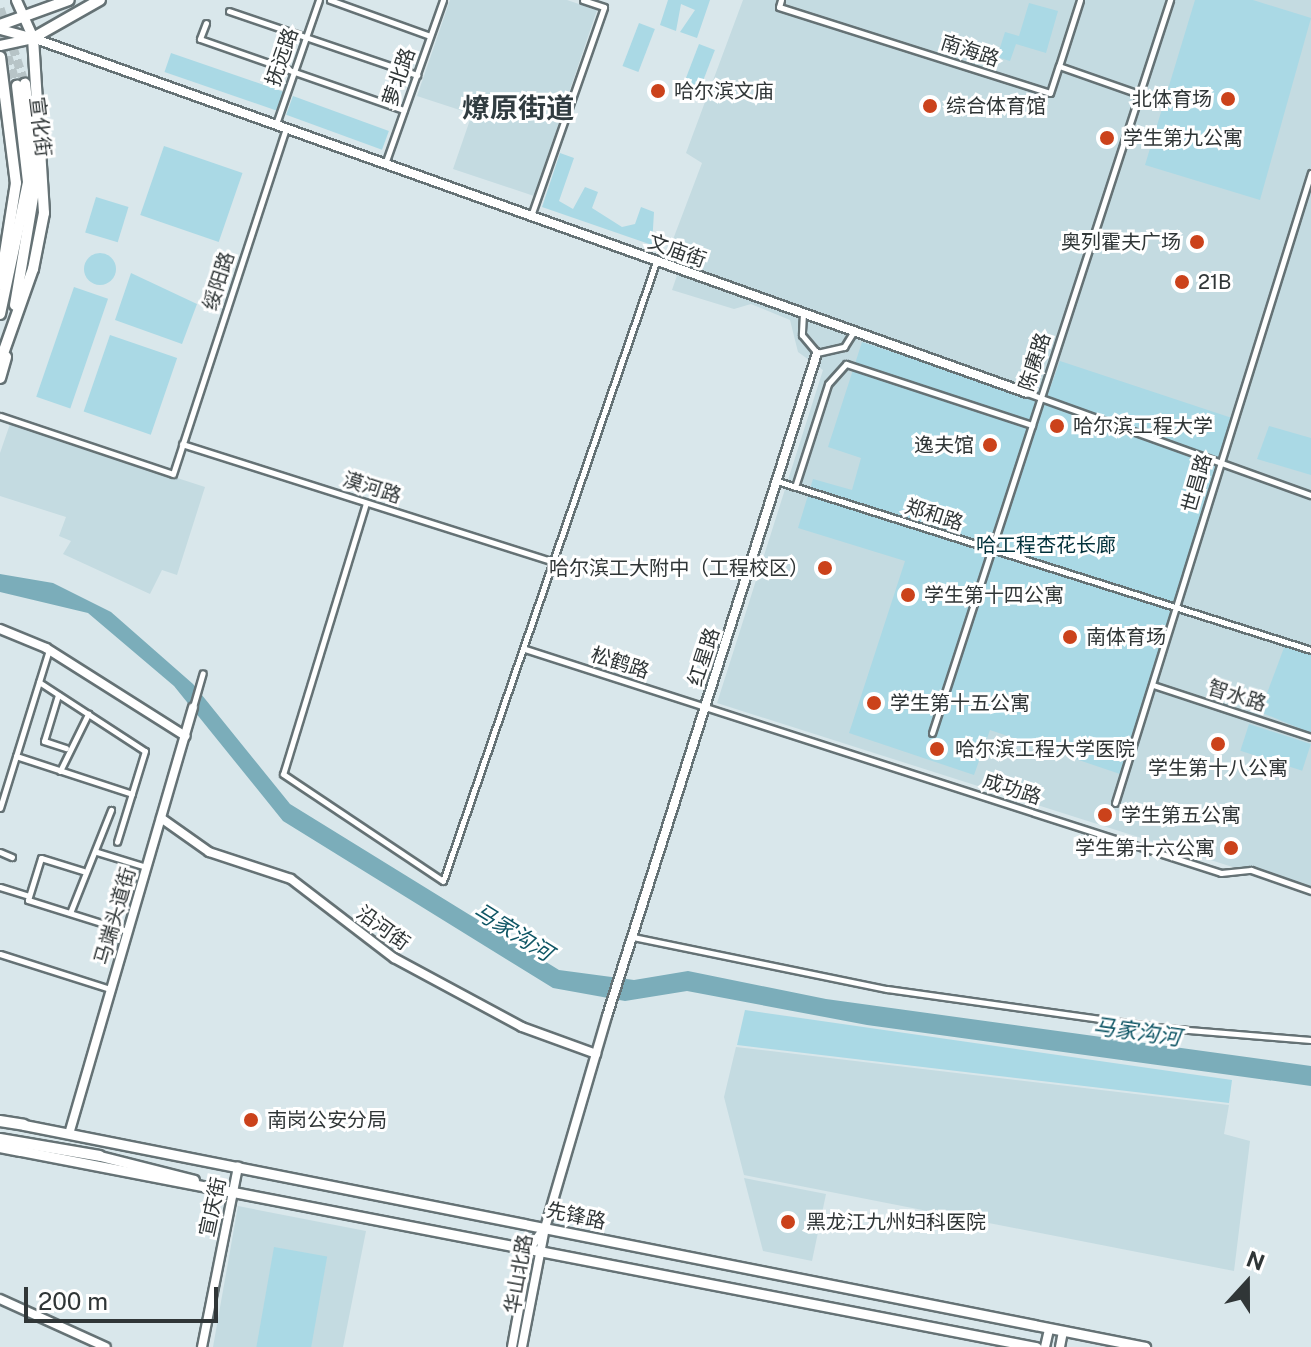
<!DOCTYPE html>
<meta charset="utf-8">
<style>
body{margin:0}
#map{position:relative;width:1311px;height:1347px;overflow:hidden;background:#d9e7eb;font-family:"Public Sans","Noto Sans SC",sans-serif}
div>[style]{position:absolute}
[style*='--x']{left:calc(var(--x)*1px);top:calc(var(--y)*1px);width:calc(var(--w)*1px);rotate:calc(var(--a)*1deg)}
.built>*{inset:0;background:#c4dbe1}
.green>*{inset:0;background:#aad9e5;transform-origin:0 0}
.round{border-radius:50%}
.water>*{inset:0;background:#7badba}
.primary-tunnel>*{height:9px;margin-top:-4.5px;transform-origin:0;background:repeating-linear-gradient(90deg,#b7c4c7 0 9px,transparent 0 13.5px)}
.roads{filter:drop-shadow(2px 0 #657275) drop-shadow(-2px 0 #657275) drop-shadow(0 2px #657275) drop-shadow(0 -2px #657275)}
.street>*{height:5px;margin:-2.5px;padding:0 2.5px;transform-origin:2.5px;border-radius:2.5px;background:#fff}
.secondary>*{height:8px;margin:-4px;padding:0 4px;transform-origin:4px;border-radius:4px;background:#fff}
.primary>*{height:9px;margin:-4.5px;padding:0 4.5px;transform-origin:4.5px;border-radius:4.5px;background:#fff}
.highway>*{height:10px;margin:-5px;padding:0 5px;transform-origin:5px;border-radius:5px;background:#fff}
.dots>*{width:22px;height:22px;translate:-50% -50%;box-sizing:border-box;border:4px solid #fff;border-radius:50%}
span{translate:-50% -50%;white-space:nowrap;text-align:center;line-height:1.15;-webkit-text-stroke:6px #fff;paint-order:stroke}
.street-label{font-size:20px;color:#303637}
.poi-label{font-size:20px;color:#303637}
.left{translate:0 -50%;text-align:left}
.right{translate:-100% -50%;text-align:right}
.park-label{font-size:20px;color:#00303a}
.water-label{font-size:22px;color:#0f5665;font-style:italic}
.district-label{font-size:28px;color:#313c40;font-weight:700}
.north{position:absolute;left:1207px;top:1243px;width:80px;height:80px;-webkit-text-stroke:6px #fff;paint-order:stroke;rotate:21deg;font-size:22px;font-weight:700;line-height:32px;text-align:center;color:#303637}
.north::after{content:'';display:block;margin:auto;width:28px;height:36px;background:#303637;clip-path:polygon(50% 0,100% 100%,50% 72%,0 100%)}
.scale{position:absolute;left:24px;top:1287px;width:194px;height:36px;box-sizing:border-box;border:4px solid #303637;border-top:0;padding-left:10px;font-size:24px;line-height:28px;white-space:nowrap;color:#303637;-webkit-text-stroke:6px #fff;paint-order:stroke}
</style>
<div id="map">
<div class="built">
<i style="clip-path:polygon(450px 0,567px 0,597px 10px,534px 196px,453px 169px,472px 114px,417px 96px)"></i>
<i style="clip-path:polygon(743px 0,1311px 0,1311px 892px,717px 703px,823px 370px,798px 352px,790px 320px,751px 304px,734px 309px,672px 290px,684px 255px,669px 250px,702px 163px,686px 153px)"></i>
<i style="clip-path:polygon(10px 424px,205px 487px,177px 575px,162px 570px,150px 594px,63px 554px,71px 541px,59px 536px,66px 517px,0 496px,0 453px)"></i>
<i style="clip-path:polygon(736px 1047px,1229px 1105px,1224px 1134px,1250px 1141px,1234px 1271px,744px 1175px,724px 1097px)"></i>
<i style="clip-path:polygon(744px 1178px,826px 1194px,812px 1261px,763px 1251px)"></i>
<i style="clip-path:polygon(238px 1206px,366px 1231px,343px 1347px,213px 1347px)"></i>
</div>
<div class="green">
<i style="clip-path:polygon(668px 0,710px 0,697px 38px,680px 32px,695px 10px,681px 4px,676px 31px,660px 25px)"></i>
<i style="clip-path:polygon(1195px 0,1253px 0,1311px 18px,1260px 200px,1145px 165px)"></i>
<i style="clip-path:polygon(1029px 3px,1058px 11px,1046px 53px,1016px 44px,1010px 61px,997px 57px,1005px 32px,1019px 36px)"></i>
<i style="left:639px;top:23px;width:17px;height:46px;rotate:21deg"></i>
<i style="left:699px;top:44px;width:17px;height:46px;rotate:21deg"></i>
<i style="left:171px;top:53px;width:119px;height:20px;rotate:19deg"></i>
<i style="left:293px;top:96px;width:102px;height:20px;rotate:20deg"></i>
<i style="left:164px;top:146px;width:83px;height:73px;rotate:19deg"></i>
<i style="clip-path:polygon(560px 153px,574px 158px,559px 201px,573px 209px,585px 187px,598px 192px,592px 208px,622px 227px,635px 224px,641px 207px,654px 212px,652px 245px,542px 207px)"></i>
<i style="left:96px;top:197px;width:34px;height:37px;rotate:17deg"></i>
<i class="round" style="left:84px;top:253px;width:32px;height:32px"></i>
<i style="clip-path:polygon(131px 273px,197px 304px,182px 344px,115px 320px)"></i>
<i style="left:74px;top:287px;width:36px;height:116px;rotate:19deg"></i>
<i style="left:110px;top:335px;width:71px;height:81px;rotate:19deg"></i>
<i style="clip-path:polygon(862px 342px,1045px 402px,1060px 361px,1238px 420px,1120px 774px,990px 730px,974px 775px,849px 733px,905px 561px,798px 528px,813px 479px,852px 490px,861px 458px,828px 447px)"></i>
<i style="clip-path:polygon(1269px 426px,1311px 438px,1311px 475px,1257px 459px)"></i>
<i style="clip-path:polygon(1285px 645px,1311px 653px,1311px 733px,1260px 712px)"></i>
<i style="left:1249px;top:724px;width:65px;height:28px;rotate:18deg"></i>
<i style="clip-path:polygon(745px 1010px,1232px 1080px,1229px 1103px,737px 1045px)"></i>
<i style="left:274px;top:1247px;width:54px;height:102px;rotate:10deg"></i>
</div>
<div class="water">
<i style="clip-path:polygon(0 574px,53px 583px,111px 612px,193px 684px,290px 804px,559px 970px,634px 980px,688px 971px,826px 999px,1311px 1066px,1311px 1086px,867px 1025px,687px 991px,625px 1001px,553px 988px,283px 821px,174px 686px,88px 613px,0 592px)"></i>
</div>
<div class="primary-tunnel">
<i style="--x:0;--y:8;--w:80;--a:71.8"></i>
<i style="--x:0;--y:30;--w:59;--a:73.1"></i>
</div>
<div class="roads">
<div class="street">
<i style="--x:330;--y:0;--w:106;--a:19.8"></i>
<i style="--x:781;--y:0;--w:7;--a:106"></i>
<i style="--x:779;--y:7;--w:284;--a:17.6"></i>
<i style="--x:1050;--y:93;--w:28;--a:-72"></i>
<i style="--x:1059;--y:66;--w:85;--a:19.3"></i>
<i style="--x:229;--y:11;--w:199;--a:18.8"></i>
<i style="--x:206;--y:23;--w:17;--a:111"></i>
<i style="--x:200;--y:39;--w:216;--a:19.2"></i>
<i style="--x:1059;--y:66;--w:69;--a:-72.3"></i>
<i style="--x:276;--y:124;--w:131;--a:-70.9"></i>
<i style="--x:385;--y:164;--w:174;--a:-70.5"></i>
<i style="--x:531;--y:216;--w:221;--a:-70.7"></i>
<i style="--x:604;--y:7;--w:22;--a:-162"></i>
<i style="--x:803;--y:313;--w:22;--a:93"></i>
<i style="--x:802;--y:335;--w:23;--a:50"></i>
<i style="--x:817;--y:353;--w:28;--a:-13"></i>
<i style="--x:844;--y:347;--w:19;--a:-58"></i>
<i style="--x:1027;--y:393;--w:302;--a:19.8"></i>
<i style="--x:0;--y:416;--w:182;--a:18.5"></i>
<i style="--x:173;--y:474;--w:363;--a:-71.9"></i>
<i style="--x:182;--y:444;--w:389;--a:17.6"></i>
<i style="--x:777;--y:481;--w:560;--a:17.56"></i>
<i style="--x:795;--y:487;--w:108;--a:-72.2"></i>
<i style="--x:828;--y:384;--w:27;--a:-48"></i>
<i style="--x:846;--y:364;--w:196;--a:18.2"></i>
<i style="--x:366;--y:503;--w:283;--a:107"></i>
<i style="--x:283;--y:774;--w:192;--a:33.8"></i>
<i style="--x:443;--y:881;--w:655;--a:-71.01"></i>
<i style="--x:525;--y:649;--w:731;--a:17.84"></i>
<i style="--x:1221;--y:873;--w:30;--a:-6"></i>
<i style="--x:1251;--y:870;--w:64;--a:19.3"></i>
<i style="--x:39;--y:682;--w:126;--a:33.1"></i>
<i style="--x:145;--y:751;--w:95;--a:107.1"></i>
<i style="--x:1153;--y:685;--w:166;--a:18.2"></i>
<i style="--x:58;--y:695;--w:48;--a:106.9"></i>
<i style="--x:44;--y:741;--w:23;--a:18"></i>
<i style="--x:193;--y:707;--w:35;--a:-74"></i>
<i style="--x:932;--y:733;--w:771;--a:-72.01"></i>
<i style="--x:16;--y:756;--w:122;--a:18.1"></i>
<i style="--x:60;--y:771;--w:64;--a:-63.8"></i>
<i style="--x:1115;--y:803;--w:660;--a:-72.72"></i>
<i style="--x:0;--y:808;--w:165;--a:-72.8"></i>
<i style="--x:0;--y:852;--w:13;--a:23"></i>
<i style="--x:97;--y:852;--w:51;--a:17"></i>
<i style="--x:83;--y:871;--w:44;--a:-162.8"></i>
<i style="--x:41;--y:858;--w:44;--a:107.2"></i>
<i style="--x:28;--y:900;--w:104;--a:17.4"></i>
<i style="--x:0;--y:887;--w:30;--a:17"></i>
<i style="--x:70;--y:913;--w:111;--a:-68.3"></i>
<i style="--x:633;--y:937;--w:259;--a:11.6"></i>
<i style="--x:887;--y:989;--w:280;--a:8"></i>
<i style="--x:1164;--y:1028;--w:147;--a:4.7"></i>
<i style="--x:0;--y:954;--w:115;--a:17.7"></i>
</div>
<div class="secondary">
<i style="--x:33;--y:38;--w:1055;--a:19.65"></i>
<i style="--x:0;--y:629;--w:50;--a:22.4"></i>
<i style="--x:46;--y:648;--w:165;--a:32.3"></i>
<i style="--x:161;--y:818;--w:59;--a:35.3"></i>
<i style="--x:209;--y:852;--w:86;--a:18.2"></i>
<i style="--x:291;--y:879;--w:130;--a:37.5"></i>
<i style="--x:394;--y:958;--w:145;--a:28.3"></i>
<i style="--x:522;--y:1027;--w:79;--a:20"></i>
<i style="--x:69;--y:1134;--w:444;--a:-73.8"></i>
<i style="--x:0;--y:1299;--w:116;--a:24.4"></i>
<i style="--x:202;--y:1347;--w:184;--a:-78.7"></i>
<i style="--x:512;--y:1347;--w:101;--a:-79.7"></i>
<i style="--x:530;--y:1248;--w:24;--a:-54"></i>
<i style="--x:522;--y:1347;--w:121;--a:-79.1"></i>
<i style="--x:545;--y:1228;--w:221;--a:-73.7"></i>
<i style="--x:607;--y:1016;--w:695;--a:-72.42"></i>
<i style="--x:1045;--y:1347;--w:18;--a:-77"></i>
<i style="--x:1060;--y:1347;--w:16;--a:-79"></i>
</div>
<div class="primary">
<i style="--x:16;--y:0;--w:42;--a:65.9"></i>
<i style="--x:0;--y:29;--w:34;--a:15"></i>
<i style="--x:0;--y:45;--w:33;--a:-12"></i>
<i style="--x:24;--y:1125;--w:1143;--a:11.2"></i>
<i style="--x:21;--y:1151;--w:1034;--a:10.93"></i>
<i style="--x:100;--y:1156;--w:97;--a:14.3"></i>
</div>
<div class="highway">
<i style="--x:0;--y:25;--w:73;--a:-19.9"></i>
<i style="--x:0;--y:57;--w:127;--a:82.8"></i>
<i style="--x:16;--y:183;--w:103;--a:98.9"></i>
<i style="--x:15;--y:305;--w:127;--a:-80.5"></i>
<i style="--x:36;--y:180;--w:97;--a:-96.5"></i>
<i style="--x:0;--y:314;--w:135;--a:-78"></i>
<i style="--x:28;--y:182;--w:97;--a:-96.5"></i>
<i style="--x:0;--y:362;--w:99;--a:-70.5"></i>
<i style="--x:33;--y:269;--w:57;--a:-78.9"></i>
<i style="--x:44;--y:213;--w:175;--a:-93.6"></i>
<i style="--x:33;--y:38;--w:77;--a:-29.6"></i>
<i style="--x:0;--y:378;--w:22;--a:-74"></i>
<i style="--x:0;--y:1121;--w:24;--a:9"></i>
<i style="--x:0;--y:1139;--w:101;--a:9.6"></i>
<i style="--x:0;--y:1147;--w:21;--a:11"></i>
</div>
</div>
<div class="dots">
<i style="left:658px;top:91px;background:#cb421b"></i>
<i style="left:1228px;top:99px;background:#cb421b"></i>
<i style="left:930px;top:106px;background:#cb421b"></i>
<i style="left:1107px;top:138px;background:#cb421b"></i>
<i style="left:1197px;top:242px;background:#cb421b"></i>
<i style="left:1182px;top:282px;background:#cb421b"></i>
<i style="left:1057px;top:426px;background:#cb421b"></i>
<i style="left:990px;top:445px;background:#cb421b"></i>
<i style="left:825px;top:568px;background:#cb421b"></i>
<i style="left:908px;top:595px;background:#cb421b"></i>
<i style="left:1070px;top:637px;background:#cb421b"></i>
<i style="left:874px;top:703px;background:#cb421b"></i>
<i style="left:1218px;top:744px;background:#cb421b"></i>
<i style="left:937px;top:749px;background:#cb421b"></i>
<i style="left:1105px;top:815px;background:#cb421b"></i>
<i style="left:1231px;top:848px;background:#cb421b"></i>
<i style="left:251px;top:1120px;background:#cb421b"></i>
<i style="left:788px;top:1222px;background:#cb421b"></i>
</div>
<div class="street-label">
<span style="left:970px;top:51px;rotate:18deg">南海路</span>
<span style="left:282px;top:57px;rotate:-71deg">抚远路</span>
<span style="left:399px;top:77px;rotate:-71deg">萝北路</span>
<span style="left:40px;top:127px;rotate:83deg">宣化街</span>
<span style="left:677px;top:251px;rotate:20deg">文庙街</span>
<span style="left:219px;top:281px;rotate:-72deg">绥阳路</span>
<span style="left:1035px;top:362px;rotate:-72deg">陈赓路</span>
<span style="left:1197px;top:483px;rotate:-74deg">世昌路</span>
<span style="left:372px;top:488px;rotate:18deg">漠河路</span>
<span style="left:934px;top:515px;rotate:18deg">郑和路</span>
<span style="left:704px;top:657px;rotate:-72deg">红星路</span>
<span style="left:620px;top:663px;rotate:18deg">松鹤路</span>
<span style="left:1237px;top:696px;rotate:18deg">智水路</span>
<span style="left:1012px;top:789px;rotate:18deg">成功路</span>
<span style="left:115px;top:916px;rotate:-74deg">马端头道街</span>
<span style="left:383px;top:928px;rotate:36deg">沿河街</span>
<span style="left:213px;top:1207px;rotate:-78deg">宣庆街</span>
<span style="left:576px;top:1216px;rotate:12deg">先锋路</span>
<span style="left:519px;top:1274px;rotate:-80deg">华山北路</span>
</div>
<div class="poi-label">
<span class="left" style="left:674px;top:91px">哈尔滨文庙</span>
<span class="right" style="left:1212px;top:99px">北体育场</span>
<span class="left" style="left:946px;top:106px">综合体育馆</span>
<span class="left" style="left:1123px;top:138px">学生第九公寓</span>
<span class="right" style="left:1181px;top:242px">奥列霍夫广场</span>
<span class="left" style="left:1198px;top:282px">21B</span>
<span class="left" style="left:1073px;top:426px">哈尔滨工程大学</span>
<span class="right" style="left:974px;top:445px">逸夫馆</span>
<span class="right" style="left:809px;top:568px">哈尔滨工大附中（工程校区）</span>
<span class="left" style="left:924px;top:595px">学生第十四公寓</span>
<span class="left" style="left:1086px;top:637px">南体育场</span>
<span class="left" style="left:890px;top:703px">学生第十五公寓</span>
<span class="left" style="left:955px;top:749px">哈尔滨工程大学医院</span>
<span style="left:1218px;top:768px">学生第十八公寓</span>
<span class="left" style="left:1121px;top:815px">学生第五公寓</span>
<span class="right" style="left:1215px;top:848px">学生第十六公寓</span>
<span class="left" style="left:267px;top:1120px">南岗公安分局</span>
<span class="left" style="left:806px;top:1222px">黑龙江九州妇科医院</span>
</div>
<div class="park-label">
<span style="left:1046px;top:545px">哈工程杏花长廊</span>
</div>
<div class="water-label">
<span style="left:513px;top:932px;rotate:32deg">马家沟河</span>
<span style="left:1137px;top:1032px;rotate:8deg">马家沟河</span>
</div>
<div class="district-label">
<span style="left:518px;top:108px">燎原街道</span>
</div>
<div class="north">N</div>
<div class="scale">200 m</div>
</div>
